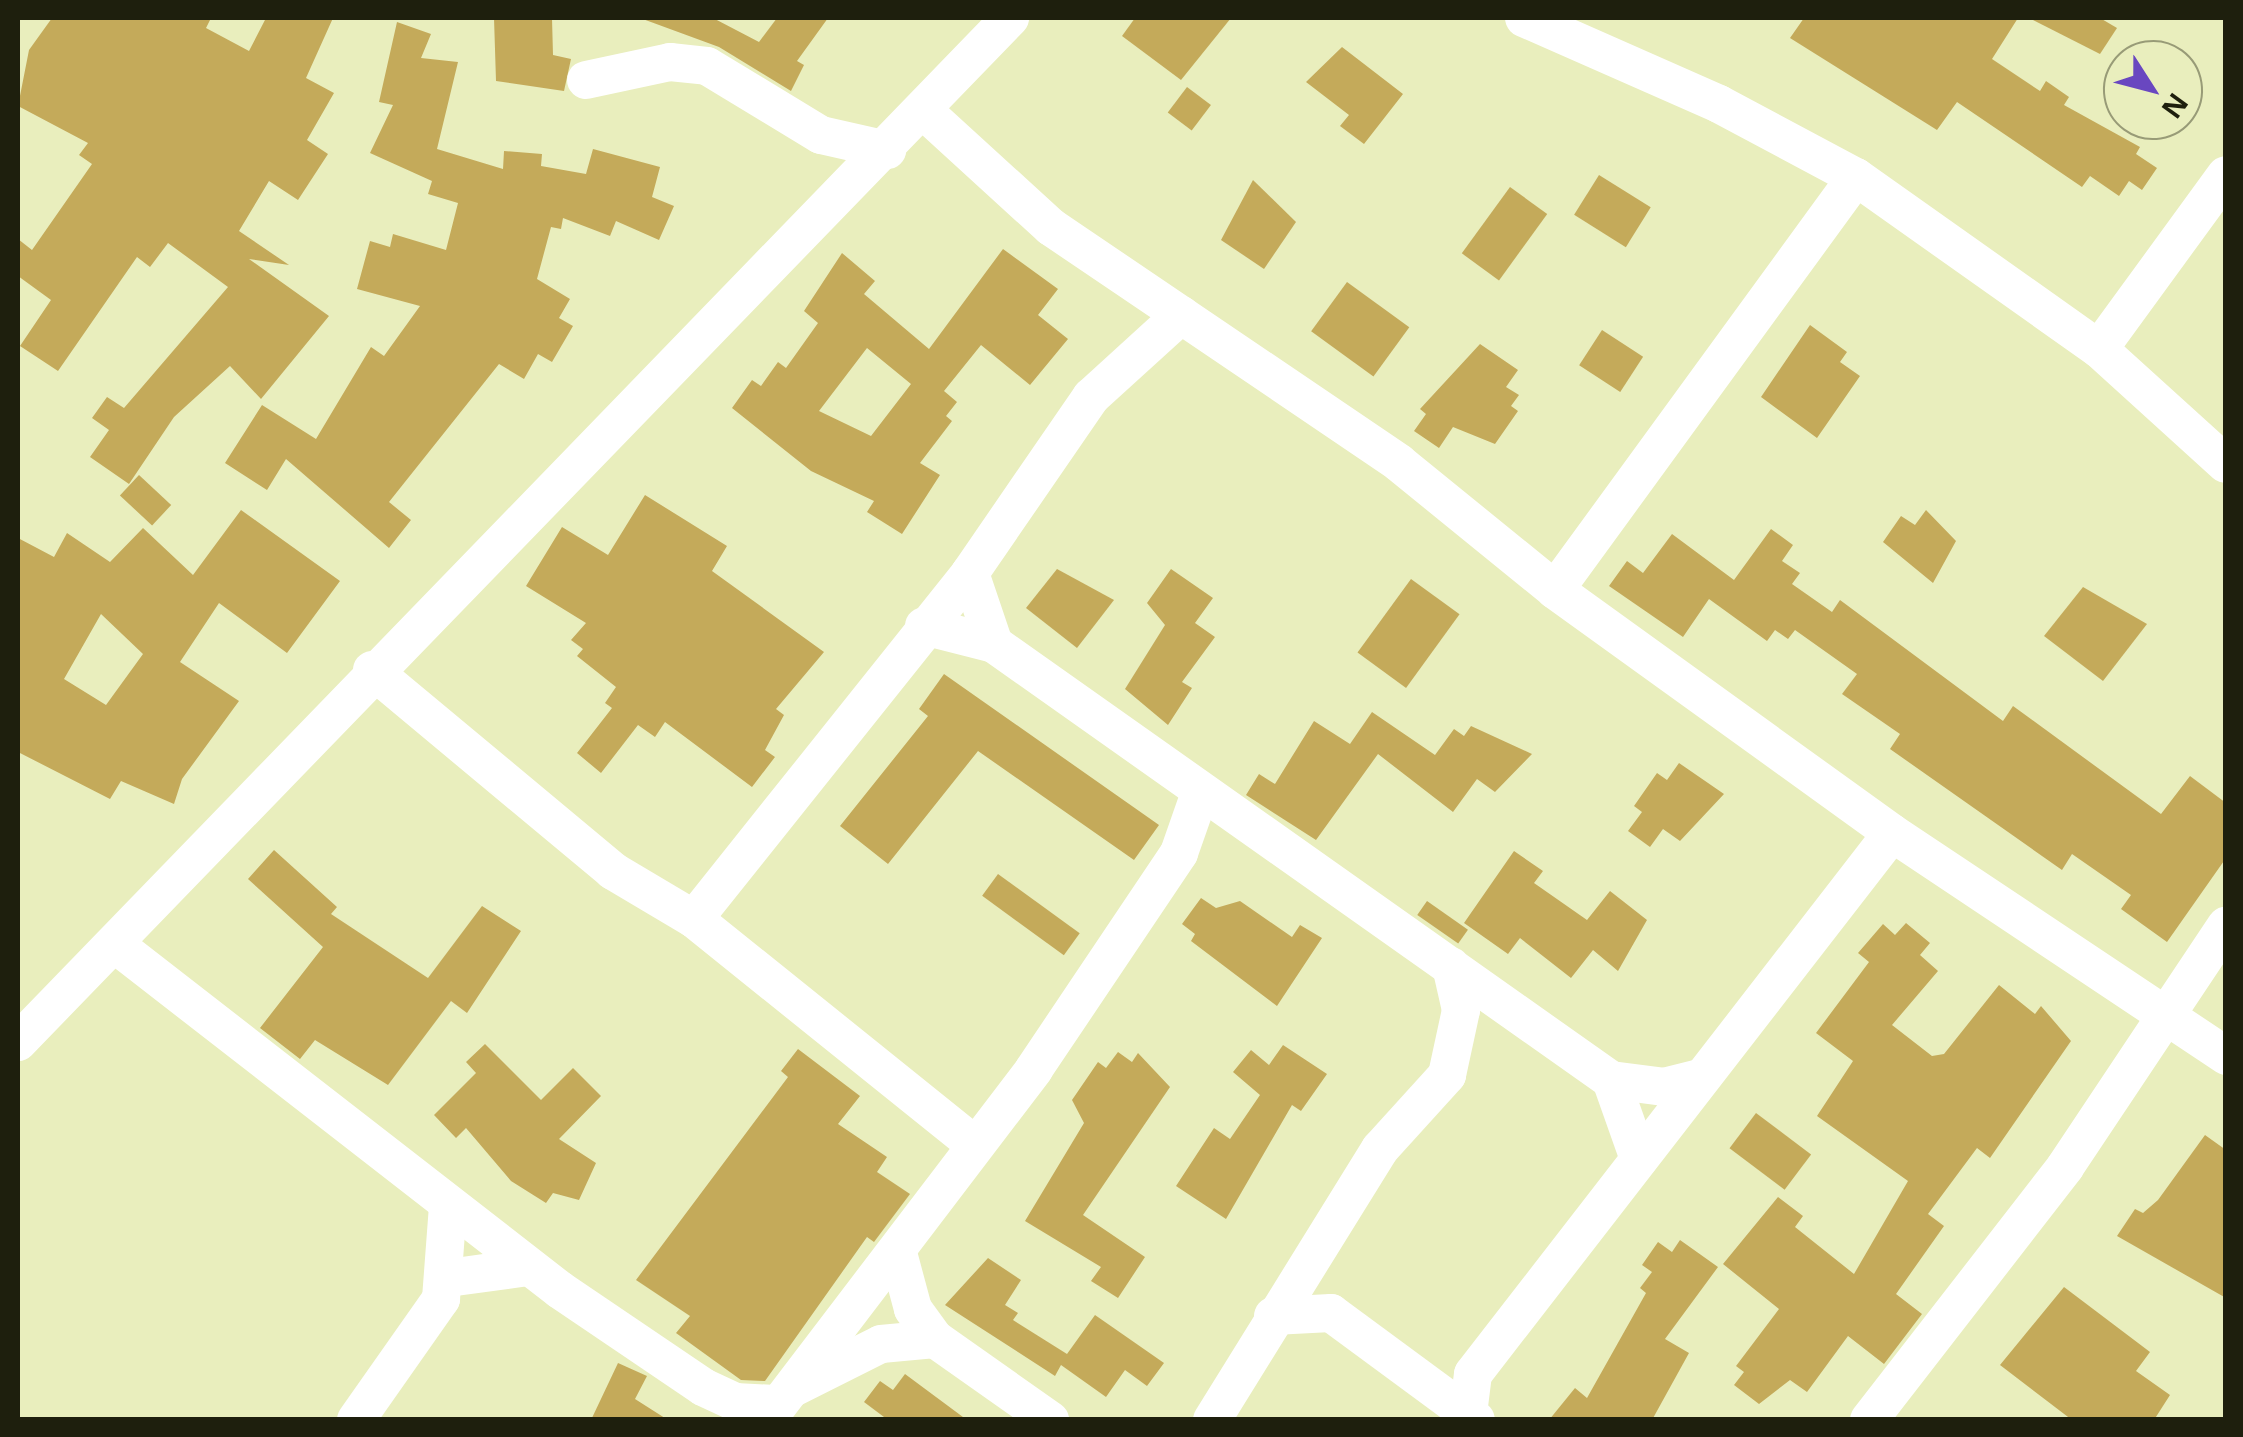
<!DOCTYPE html>
<style>
body{margin:0}
#map{position:relative;width:2243px;height:1437px;overflow:hidden;background:#e9eebd;font-family:"Open Sans",sans-serif}
div>[style]{position:absolute}
[style*='--x']{left:calc(var(--x)*1px);top:calc(var(--y)*1px);width:calc(var(--w)*1px);rotate:calc(var(--a)*1deg)}
.building>*{inset:0;background:#c4aa5a;transform-origin:0 0}
.minor>*{height:38px;margin:-19px;padding:0 19px;transform-origin:19px;border-radius:19px;background:#fff}
span{translate:-50% -50%;white-space:nowrap;text-align:center;line-height:1.15;-webkit-text-stroke:8px #e9eebd;paint-order:stroke}
.frame{position:absolute;inset:0;border:20px solid #1e1f0d;pointer-events:none}
.north{position:absolute;left:2103px;top:40px;width:100px;height:100px;box-sizing:border-box;background:#e9eebd;border:2px solid #989b77;border-radius:50%;rotate:126deg;font-size:28px;font-weight:700;line-height:40px;text-align:center;color:#1e1f0d}
.north::after{content:'';display:block;margin:auto;width:35px;height:45px;background:#6947c0;clip-path:polygon(50% 0,100% 100%,50% 72%,0 100%)}
</style>
<div id="map">
<div class="building">
<i style="clip-path:polygon(52px 18px,211px 18px,206px 28px,249px 51px,266px 18px,333px 18px,306px 78px,334px 93px,307px 140px,328px 154px,298px 200px,269px 181px,239px 231px,289px 265px,249px 259px,329px 316px,261px 399px,230px 366px,174px 417px,129px 484px,90px 457px,109px 430px,92px 418px,107px 397px,124px 408px,228px 287px,168px 243px,150px 267px,137px 257px,58px 371px,20px 346px,51px 300px,18px 276px,18px 239px,32px 250px,92px 164px,79px 155px,88px 143px,18px 106px,29px 50px)"></i>
<i style="clip-path:polygon(494px 18px,552px 18px,553px 55px,571px 59px,564px 91px,496px 81px)"></i>
<i style="clip-path:polygon(640px 18px,713px 18px,759px 42px,777px 18px,828px 18px,797px 61px,804px 65px,791px 91px,719px 47px)"></i>
<i style="clip-path:polygon(1135px 18px,1231px 18px,1181px 80px,1122px 36px)"></i>
<i style="clip-path:polygon(1804px 18px,2018px 18px,1992px 59px,2040px 91px,2046px 81px,2069px 97px,2064px 105px,2140px 147px,2136px 154px,2157px 168px,2142px 190px,2129px 181px,2119px 196px,2090px 176px,2082px 187px,1957px 102px,1937px 130px,1790px 38px)"></i>
<i style="clip-path:polygon(2029px 18px,2100px 18px,2117px 28px,2100px 54px)"></i>
<i style="clip-path:polygon(397px 22px,431px 34px,421px 58px,458px 62px,437px 149px,503px 169px,504px 151px,542px 154px,541px 166px,586px 174px,593px 149px,660px 167px,652px 197px,674px 206px,659px 240px,616px 221px,610px 236px,563px 218px,561px 229px,551px 227px,537px 279px,570px 299px,559px 318px,573px 326px,552px 362px,538px 354px,524px 379px,499px 364px,389px 502px,411px 520px,389px 548px,286px 459px,267px 490px,225px 463px,262px 405px,316px 439px,371px 347px,384px 356px,420px 306px,357px 289px,370px 241px,390px 247px,393px 234px,446px 250px,458px 203px,428px 194px,432px 181px,370px 153px,393px 105px,379px 102px)"></i>
<i style="clip-path:polygon(1342px 47px,1403px 94px,1364px 144px,1340px 126px,1349px 115px,1306px 82px)"></i>
<i style="left:1187px;top:87px;width:30px;height:32px;rotate:37deg"></i>
<i style="left:1599px;top:175px;width:61px;height:47px;rotate:32deg"></i>
<i style="clip-path:polygon(1253px 180px,1296px 222px,1264px 269px,1221px 240px)"></i>
<i style="left:1510px;top:187px;width:46px;height:82px;rotate:36deg"></i>
<i style="clip-path:polygon(evenodd,1003px 249px,1058px 289px,1038px 315px,1068px 339px,1030px 385px,981px 345px,944px 391px,957px 402px,946px 416px,952px 421px,920px 463px,940px 475px,902px 534px,867px 512px,874px 501px,811px 471px,732px 408px,752px 380px,761px 386px,778px 362px,786px 368px,818px 323px,804px 311px,842px 253px,875px 281px,864px 294px,929px 349px,1003px 249px,867px 348px,911px 384px,871px 436px,819px 411px,867px 348px)"></i>
<i style="left:1347px;top:282px;width:77px;height:61px;rotate:36deg"></i>
<i style="clip-path:polygon(1810px 325px,1847px 352px,1840px 362px,1860px 376px,1817px 438px,1761px 397px)"></i>
<i style="left:1602px;top:330px;width:49px;height:42px;rotate:33deg"></i>
<i style="clip-path:polygon(1480px 344px,1518px 370px,1506px 387px,1519px 395px,1511px 406px,1518px 411px,1495px 444px,1453px 427px,1439px 448px,1414px 431px,1426px 414px,1420px 409px)"></i>
<i style="left:139px;top:475px;width:44px;height:28px;rotate:43deg"></i>
<i style="clip-path:polygon(645px 495px,727px 546px,712px 571px,824px 652px,776px 709px,784px 715px,765px 750px,775px 757px,752px 787px,665px 722px,655px 737px,638px 725px,601px 773px,577px 753px,612px 708px,605px 703px,616px 687px,577px 656px,583px 649px,571px 640px,586px 623px,526px 586px,562px 527px,608px 555px)"></i>
<i style="clip-path:polygon(evenodd,241px 510px,340px 581px,287px 653px,219px 603px,180px 662px,239px 701px,182px 779px,174px 804px,121px 781px,110px 799px,18px 752px,18px 538px,54px 557px,67px 533px,110px 562px,143px 528px,193px 575px,241px 510px,101px 614px,143px 654px,106px 705px,64px 679px,101px 614px)"></i>
<i style="clip-path:polygon(1926px 510px,1956px 541px,1933px 583px,1883px 542px,1901px 516px,1915px 525px)"></i>
<i style="clip-path:polygon(1771px 529px,1793px 545px,1782px 561px,1800px 573px,1792px 584px,1832px 612px,1840px 600px,2003px 721px,2013px 706px,2161px 814px,2190px 776px,2226px 803px,2226px 858px,2167px 942px,2121px 909px,2131px 895px,2072px 854px,2062px 870px,1890px 749px,1900px 734px,1842px 694px,1857px 674px,1795px 630px,1788px 639px,1775px 630px,1767px 641px,1709px 599px,1683px 637px,1609px 586px,1627px 561px,1643px 573px,1672px 534px,1734px 580px)"></i>
<i style="clip-path:polygon(1057px 569px,1114px 600px,1077px 648px,1026px 608px)"></i>
<i style="clip-path:polygon(1171px 569px,1213px 598px,1195px 623px,1215px 637px,1182px 682px,1192px 688px,1168px 725px,1125px 689px,1165px 625px,1147px 603px)"></i>
<i style="left:1411px;top:579px;width:60px;height:91px;rotate:36deg"></i>
<i style="clip-path:polygon(2083px 587px,2147px 624px,2103px 681px,2044px 636px)"></i>
<i style="clip-path:polygon(944px 674px,1159px 825px,1134px 860px,978px 751px,888px 864px,840px 826px,928px 716px,919px 709px)"></i>
<i style="clip-path:polygon(1372px 712px,1435px 755px,1454px 729px,1464px 736px,1471px 726px,1532px 754px,1495px 792px,1477px 779px,1453px 812px,1378px 754px,1316px 840px,1246px 795px,1259px 774px,1275px 784px,1314px 721px,1350px 744px)"></i>
<i style="clip-path:polygon(1679px 763px,1724px 794px,1680px 841px,1663px 829px,1650px 847px,1628px 831px,1642px 812px,1634px 806px,1657px 773px,1667px 780px)"></i>
<i style="clip-path:polygon(274px 850px,337px 907px,331px 914px,428px 978px,482px 906px,521px 931px,467px 1013px,451px 1001px,388px 1085px,315px 1040px,300px 1059px,260px 1028px,323px 947px,248px 879px)"></i>
<i style="clip-path:polygon(1514px 851px,1543px 871px,1534px 883px,1587px 920px,1610px 891px,1647px 920px,1618px 971px,1593px 950px,1571px 978px,1520px 938px,1508px 954px,1464px 923px)"></i>
<i style="left:998px;top:874px;width:101px;height:27px;rotate:36deg"></i>
<i style="clip-path:polygon(1201px 898px,1216px 908px,1240px 901px,1292px 937px,1300px 925px,1322px 938px,1277px 1006px,1191px 941px,1195px 934px,1182px 924px)"></i>
<i style="left:1427px;top:901px;width:50px;height:17px;rotate:35deg"></i>
<i style="clip-path:polygon(1906px 923px,1930px 943px,1920px 955px,1938px 971px,1892px 1025px,1932px 1056px,1944px 1054px,1999px 985px,2035px 1014px,2041px 1006px,2071px 1041px,1990px 1158px,1977px 1148px,1928px 1214px,1944px 1226px,1896px 1294px,1922px 1314px,1884px 1364px,1848px 1336px,1807px 1392px,1790px 1380px,1759px 1404px,1734px 1385px,1744px 1372px,1736px 1366px,1779px 1309px,1723px 1264px,1778px 1197px,1803px 1216px,1795px 1227px,1854px 1274px,1908px 1181px,1817px 1116px,1853px 1061px,1816px 1033px,1869px 962px,1858px 953px,1883px 924px,1895px 935px)"></i>
<i style="clip-path:polygon(485px 1044px,541px 1100px,573px 1068px,601px 1096px,559px 1139px,596px 1163px,579px 1200px,553px 1193px,546px 1203px,511px 1181px,466px 1128px,456px 1138px,434px 1115px,476px 1073px,466px 1062px)"></i>
<i style="clip-path:polygon(1283px 1045px,1327px 1074px,1301px 1111px,1292px 1105px,1226px 1219px,1176px 1186px,1214px 1128px,1230px 1139px,1260px 1095px,1233px 1072px,1251px 1050px,1269px 1065px)"></i>
<i style="clip-path:polygon(798px 1049px,860px 1096px,838px 1124px,887px 1157px,877px 1172px,910px 1194px,874px 1242px,867px 1237px,765px 1381px,741px 1380px,676px 1333px,690px 1316px,636px 1280px,788px 1077px,781px 1071px)"></i>
<i style="clip-path:polygon(1118px 1052px,1132px 1062px,1138px 1053px,1170px 1087px,1083px 1215px,1145px 1257px,1118px 1298px,1091px 1281px,1101px 1267px,1025px 1221px,1084px 1123px,1072px 1100px,1098px 1062px,1106px 1068px)"></i>
<i style="left:1756px;top:1113px;width:69px;height:44px;rotate:37deg"></i>
<i style="clip-path:polygon(2205px 1135px,2226px 1150px,2226px 1298px,2117px 1236px,2135px 1209px,2143px 1213px,2158px 1200px)"></i>
<i style="clip-path:polygon(1680px 1240px,1718px 1267px,1665px 1339px,1689px 1353px,1652px 1420px,1549px 1420px,1575px 1388px,1587px 1398px,1646px 1293px,1640px 1288px,1652px 1272px,1642px 1265px,1658px 1242px,1672px 1252px)"></i>
<i style="clip-path:polygon(988px 1258px,1021px 1280px,1005px 1305px,1018px 1313px,1013px 1320px,1067px 1354px,1095px 1315px,1164px 1363px,1147px 1386px,1125px 1370px,1106px 1397px,1061px 1365px,1055px 1376px,945px 1305px)"></i>
<i style="clip-path:polygon(2064px 1287px,2150px 1352px,2136px 1371px,2170px 1395px,2154px 1420px,2072px 1420px,2000px 1365px)"></i>
<i style="clip-path:polygon(618px 1363px,647px 1376px,635px 1399px,668px 1420px,591px 1420px)"></i>
<i style="clip-path:polygon(905px 1374px,967px 1420px,888px 1420px,864px 1402px,880px 1381px,893px 1390px)"></i>
</div>
<div class="minor">
<i style="--x:1524;--y:18;--w:213;--a:23.8"></i>
<i style="--x:1719;--y:104;--w:155;--a:28.1"></i>
<i style="--x:1856;--y:177;--w:298;--a:35.3"></i>
<i style="--x:2099;--y:349;--w:171;--a:42.2"></i>
<i style="--x:586;--y:80;--w:86;--a:-12.1"></i>
<i style="--x:670;--y:62;--w:37;--a:6"></i>
<i style="--x:707;--y:66;--w:133;--a:31.2"></i>
<i style="--x:821;--y:135;--w:68;--a:12.8"></i>
<i style="--x:925;--y:112;--w:171;--a:42.4"></i>
<i style="--x:1051;--y:227;--w:420;--a:34.1"></i>
<i style="--x:1399;--y:463;--w:201;--a:39.1"></i>
<i style="--x:1555;--y:590;--w:415;--a:35.8"></i>
<i style="--x:1892;--y:833;--w:402;--a:33.7"></i>
<i style="--x:2099;--y:349;--w:215;--a:-53.9"></i>
<i style="--x:970;--y:573;--w:75;--a:71.3"></i>
<i style="--x:994;--y:644;--w:756;--a:35.25"></i>
<i style="--x:1611;--y:1080;--w:84;--a:70.5"></i>
<i style="--x:1555;--y:590;--w:511;--a:-53.91"></i>
<i style="--x:924;--y:626;--w:72;--a:14.4"></i>
<i style="--x:372;--y:670;--w:314;--a:39.8"></i>
<i style="--x:613;--y:871;--w:94;--a:30.7"></i>
<i style="--x:694;--y:919;--w:361;--a:38.8"></i>
<i style="--x:694;--y:919;--w:443;--a:-51.4"></i>
<i style="--x:970;--y:573;--w:214;--a:-55.5"></i>
<i style="--x:1091;--y:397;--w:122;--a:-42.3"></i>
<i style="--x:116;--y:945;--w:562;--a:37.85"></i>
<i style="--x:560;--y:1290;--w:173;--a:34.1"></i>
<i style="--x:703;--y:1387;--w:35;--a:25"></i>
<i style="--x:735;--y:1402;--w:40;--a:2.9"></i>
<i style="--x:18;--y:1042;--w:1426;--a:-45.91"></i>
<i style="--x:1611;--y:1080;--w:53;--a:7.5"></i>
<i style="--x:1664;--y:1087;--w:38;--a:-14"></i>
<i style="--x:898;--y:1253;--w:58;--a:75"></i>
<i style="--x:913;--y:1309;--w:37;--a:54"></i>
<i style="--x:935;--y:1339;--w:141;--a:35.2"></i>
<i style="--x:448;--y:1278;--w:81;--a:-7.8"></i>
<i style="--x:1273;--y:1316;--w:58;--a:-3"></i>
<i style="--x:1331;--y:1313;--w:180;--a:36.4"></i>
<i style="--x:793;--y:1388;--w:98;--a:-26.6"></i>
<i style="--x:881;--y:1344;--w:54;--a:-5.3"></i>
<i style="--x:1468;--y:1414;--w:40;--a:-82.9"></i>
<i style="--x:1473;--y:1374;--w:684;--a:-52.24"></i>
<i style="--x:356;--y:1420;--w:148;--a:-54.9"></i>
<i style="--x:441;--y:1299;--w:93;--a:-85.7"></i>
<i style="--x:767;--y:1420;--w:441;--a:-52.7"></i>
<i style="--x:1034;--y:1069;--w:260;--a:-56.1"></i>
<i style="--x:1179;--y:853;--w:60;--a:-70.7"></i>
<i style="--x:1212;--y:1420;--w:319;--a:-58.2"></i>
<i style="--x:1380;--y:1149;--w:100;--a:-47.8"></i>
<i style="--x:1447;--y:1075;--w:66;--a:-77.8"></i>
<i style="--x:1461;--y:1010;--w:45;--a:-102.8"></i>
<i style="--x:1869;--y:1420;--w:320;--a:-52.2"></i>
<i style="--x:2065;--y:1167;--w:290;--a:-56.3"></i>
</div>
<div class="frame"></div>
<div class="north">N</div>
</div>
